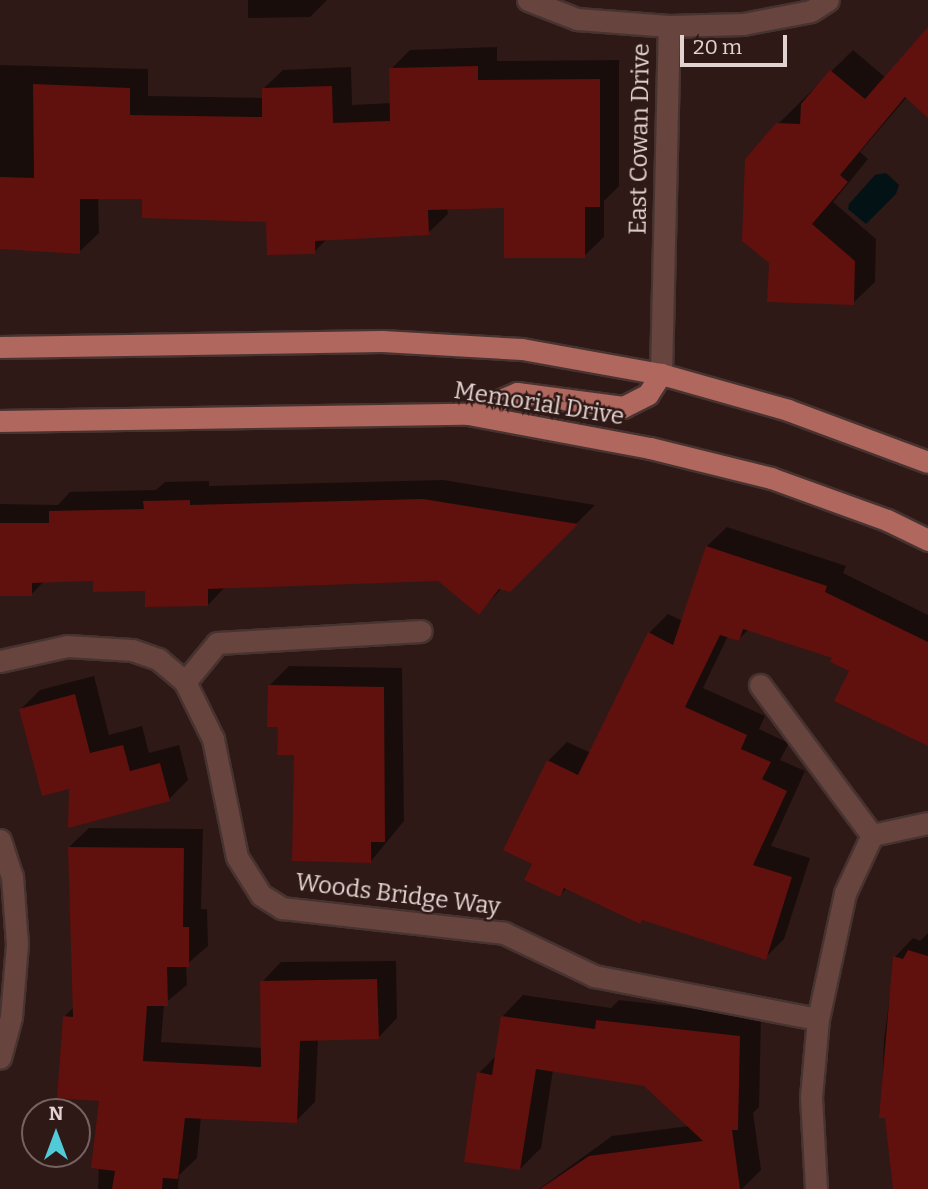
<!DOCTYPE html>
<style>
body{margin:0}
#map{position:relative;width:928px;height:1189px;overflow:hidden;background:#2e1916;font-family:Bitter,serif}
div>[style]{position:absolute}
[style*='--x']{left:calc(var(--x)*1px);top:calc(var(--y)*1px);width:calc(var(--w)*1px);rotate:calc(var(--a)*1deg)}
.water>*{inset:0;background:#031214}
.shadow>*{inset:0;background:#0007}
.building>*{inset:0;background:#60100d}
.roads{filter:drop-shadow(2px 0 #473330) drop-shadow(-2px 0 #473330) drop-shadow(0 2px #473330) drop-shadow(0 -2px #473330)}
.service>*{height:21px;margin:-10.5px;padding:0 10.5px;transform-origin:10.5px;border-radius:10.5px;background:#68443f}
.minor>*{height:21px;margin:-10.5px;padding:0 10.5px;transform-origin:10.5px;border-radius:10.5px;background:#68443f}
.primary>*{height:21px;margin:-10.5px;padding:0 10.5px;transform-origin:10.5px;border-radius:10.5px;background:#b0675e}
span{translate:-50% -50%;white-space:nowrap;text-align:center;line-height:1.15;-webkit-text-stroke:5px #2e1916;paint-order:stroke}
.street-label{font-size:24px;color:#e2d3d1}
.north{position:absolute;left:21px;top:1098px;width:70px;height:70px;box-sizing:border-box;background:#2e1916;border:2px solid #766361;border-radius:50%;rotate:0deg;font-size:19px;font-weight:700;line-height:28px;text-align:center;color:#e2d3d1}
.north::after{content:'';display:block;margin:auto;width:24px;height:32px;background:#52cbd9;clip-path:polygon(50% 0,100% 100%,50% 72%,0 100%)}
.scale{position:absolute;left:680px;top:35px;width:107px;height:32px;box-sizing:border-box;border:4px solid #e2d3d1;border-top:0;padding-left:9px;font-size:21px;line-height:24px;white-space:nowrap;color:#e2d3d1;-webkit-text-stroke:5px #2e1916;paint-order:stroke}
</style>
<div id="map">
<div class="water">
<i style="clip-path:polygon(886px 173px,899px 185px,896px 194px,866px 224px,848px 209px,849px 204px,875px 175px)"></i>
</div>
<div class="shadow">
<i style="clip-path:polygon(248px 0,327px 0,310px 17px,248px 18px)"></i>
<i style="clip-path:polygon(928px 30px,928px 115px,907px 97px,860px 152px,868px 159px,833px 202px,876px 239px,875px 282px,853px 303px,769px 300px,778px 124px,853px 50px,886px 78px)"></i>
<i style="clip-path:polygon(497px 47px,497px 61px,619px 60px,619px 186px,604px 201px,604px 237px,584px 256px,506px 206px,447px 208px,448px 214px,428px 233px,328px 238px,314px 252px,268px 220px,144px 197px,98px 197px,99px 233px,79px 252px,0 247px,0 65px,148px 69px,148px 96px,264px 98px,263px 89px,283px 70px,351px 67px,352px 105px,392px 103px,391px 69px,410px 50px)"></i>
<i style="clip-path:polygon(443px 480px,595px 505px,510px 590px,502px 588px,479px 613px,438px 579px,226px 586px,208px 605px,95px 579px,45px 580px,31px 595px,0 594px,0 504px,58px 505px,70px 492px,156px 490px,165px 482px,209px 481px,209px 486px)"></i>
<i style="clip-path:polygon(727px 527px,846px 566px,843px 573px,928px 615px,928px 745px,834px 657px,749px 629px,739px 639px,728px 636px,703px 688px,765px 716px,759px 729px,789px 743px,780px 760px,805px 771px,771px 846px,810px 858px,784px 939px,765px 958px,643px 919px,640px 922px,567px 888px,560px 895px,534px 864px,548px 761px,567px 742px,591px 753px,649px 633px,668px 614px,683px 621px,707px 546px)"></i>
<i style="clip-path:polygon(289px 666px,402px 668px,404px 821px,371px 861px,280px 726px,269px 686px)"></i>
<i style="clip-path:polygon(94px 676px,109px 735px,142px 726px,149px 753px,179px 745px,188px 780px,169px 799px,70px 786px,21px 709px,40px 690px)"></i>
<i style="clip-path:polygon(89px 828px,203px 829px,201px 909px,207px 909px,208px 946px,186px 965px,187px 985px,164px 1004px,161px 1042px,263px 1048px,262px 982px,281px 962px,396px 961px,397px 1018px,378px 1038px,318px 1039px,315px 1102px,296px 1121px,201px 1117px,197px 1158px,179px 1175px,178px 1189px,98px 1189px,101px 1100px,65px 1016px,74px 1007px,69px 847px)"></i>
<i style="clip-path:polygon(928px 933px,928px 1189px,897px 1189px,886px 1116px,881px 1116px,884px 1040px,895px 957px,913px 938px,920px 941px)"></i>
<i style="clip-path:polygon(523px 995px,611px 1008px,619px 1000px,761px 1016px,759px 1107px,753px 1113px,761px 1170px,742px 1189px,539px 1189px,612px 1136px,689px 1126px,645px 1084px,553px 1070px,541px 1148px,520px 1169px,479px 1073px,497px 1055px,502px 1017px)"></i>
</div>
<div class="building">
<i style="clip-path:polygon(928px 27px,928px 118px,905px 97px,840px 175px,848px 182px,812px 224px,855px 261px,854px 305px,767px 302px,769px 263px,742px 241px,745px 159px,776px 123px,800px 124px,801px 104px,830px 70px,865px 99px)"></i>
<i style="clip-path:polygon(478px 66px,478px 80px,600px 79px,600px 207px,585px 207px,585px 258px,504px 258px,504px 208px,428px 210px,429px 235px,315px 241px,315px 254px,267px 255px,266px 222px,142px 218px,142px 199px,80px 199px,80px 254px,0 249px,0 177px,34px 178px,33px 84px,130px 88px,130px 115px,262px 117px,262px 88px,332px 86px,333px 123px,390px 121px,389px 68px)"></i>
<i style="clip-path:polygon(423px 499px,578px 524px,510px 592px,499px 589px,479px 615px,438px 581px,208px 589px,208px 606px,145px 607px,145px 591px,93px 592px,93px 581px,32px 583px,32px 596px,0 596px,0 523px,49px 523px,49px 511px,144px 509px,143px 501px,190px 500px,190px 505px)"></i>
<i style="clip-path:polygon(706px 546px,827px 586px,825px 592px,928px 642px,928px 746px,834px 701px,849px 671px,830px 662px,832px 658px,743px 629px,739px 641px,720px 635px,685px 707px,747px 735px,741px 749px,771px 762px,762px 779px,787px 791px,753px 865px,792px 877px,766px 960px,642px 920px,640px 924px,564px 888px,560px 897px,524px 880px,532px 864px,503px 850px,547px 760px,578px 775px,648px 632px,673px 645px)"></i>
<i style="clip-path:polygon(268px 685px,384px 687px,385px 842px,371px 842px,371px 863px,292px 861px,294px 755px,277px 755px,278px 727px,267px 727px)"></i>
<i style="clip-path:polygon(75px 694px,90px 753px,123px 745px,130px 771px,160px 763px,170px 801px,68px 828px,69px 789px,42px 796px,19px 709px)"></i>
<i style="clip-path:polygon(68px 847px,184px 848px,183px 927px,189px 927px,189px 967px,167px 967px,168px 1006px,147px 1006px,143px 1061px,261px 1067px,260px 981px,377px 979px,379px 1039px,300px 1041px,297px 1123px,185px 1118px,178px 1179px,163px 1178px,162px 1189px,112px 1189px,115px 1171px,91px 1168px,99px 1101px,57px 1098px,63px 1016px,73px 1017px)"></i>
<i style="clip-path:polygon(908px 950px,928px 956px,928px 1189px,893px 1189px,885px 1118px,879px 1118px,893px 956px,903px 959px)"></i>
<i style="clip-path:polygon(501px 1016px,595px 1029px,596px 1020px,740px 1036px,738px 1130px,732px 1130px,740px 1189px,540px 1189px,589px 1156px,703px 1141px,644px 1086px,536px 1069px,520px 1170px,464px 1162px,477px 1072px,492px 1075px)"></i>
</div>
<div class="roads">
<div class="service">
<i style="--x:185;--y:682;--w:50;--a:-50.6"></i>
<i style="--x:217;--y:643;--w:204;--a:-3.4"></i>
</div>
<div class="minor">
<i style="--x:528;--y:0;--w:53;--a:21.2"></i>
<i style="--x:577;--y:19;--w:92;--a:4.4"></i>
<i style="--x:669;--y:26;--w:74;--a:-1.5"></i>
<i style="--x:743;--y:24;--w:69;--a:-10.8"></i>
<i style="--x:811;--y:11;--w:20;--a:-33"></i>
<i style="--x:661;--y:374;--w:348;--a:-88.7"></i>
<i style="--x:0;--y:661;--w:69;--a:-12.6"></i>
<i style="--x:67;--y:646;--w:65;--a:3.5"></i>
<i style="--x:132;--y:650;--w:28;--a:19"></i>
<i style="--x:158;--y:659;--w:35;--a:40"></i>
<i style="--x:185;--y:682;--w:64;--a:63.8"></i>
<i style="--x:213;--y:739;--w:120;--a:78.5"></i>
<i style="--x:237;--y:857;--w:45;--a:57.7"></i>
<i style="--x:261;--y:895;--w:25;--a:32"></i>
<i style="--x:282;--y:908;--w:223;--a:6.4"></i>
<i style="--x:504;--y:933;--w:100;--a:25.5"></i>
<i style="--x:594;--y:976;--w:228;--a:10.9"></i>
<i style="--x:760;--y:685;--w:187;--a:53.3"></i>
<i style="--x:0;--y:840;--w:38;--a:72"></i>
<i style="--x:12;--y:876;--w:68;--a:85.8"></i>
<i style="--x:17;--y:944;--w:73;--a:94.7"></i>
<i style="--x:11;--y:1017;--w:42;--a:105"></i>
<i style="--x:816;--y:1189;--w:92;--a:-93.1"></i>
<i style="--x:811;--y:1097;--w:78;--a:-84.9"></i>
<i style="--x:818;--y:1019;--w:129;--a:-77.9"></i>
<i style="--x:845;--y:893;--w:64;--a:-65"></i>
<i style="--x:872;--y:835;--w:57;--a:-12.1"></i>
</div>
<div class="primary">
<i style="--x:0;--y:347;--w:382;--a:-0.9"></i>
<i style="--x:382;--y:341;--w:140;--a:3.3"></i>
<i style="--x:522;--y:349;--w:141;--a:10.2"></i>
<i style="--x:661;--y:374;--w:132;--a:15.8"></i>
<i style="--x:788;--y:410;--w:149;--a:20.4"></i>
<i style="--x:468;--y:414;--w:53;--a:-23.2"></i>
<i style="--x:517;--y:393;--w:107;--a:7.5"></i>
<i style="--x:623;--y:407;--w:28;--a:-27"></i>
<i style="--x:648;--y:394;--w:24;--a:-57"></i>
<i style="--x:0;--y:421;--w:468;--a:-0.9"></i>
<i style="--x:468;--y:414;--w:185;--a:10.6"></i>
<i style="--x:650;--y:448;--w:125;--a:13.9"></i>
<i style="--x:771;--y:478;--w:123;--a:19.9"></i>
<i style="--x:887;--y:520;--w:46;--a:26"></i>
</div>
</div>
<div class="street-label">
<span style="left:640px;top:139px;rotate:-89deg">East Cowan Drive</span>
<span style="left:539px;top:404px;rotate:9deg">Memorial Drive</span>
<span style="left:398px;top:895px;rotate:7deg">Woods Bridge Way</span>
</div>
<div class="north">N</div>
<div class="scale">20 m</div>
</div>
